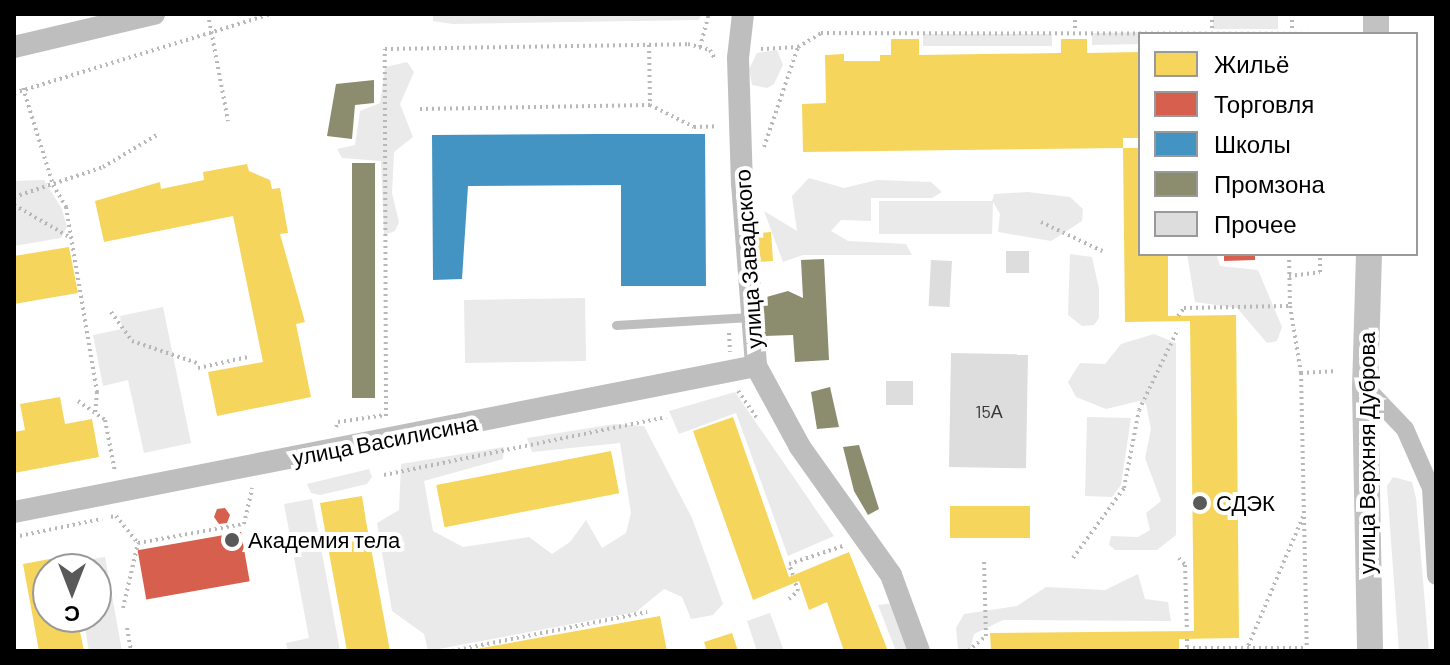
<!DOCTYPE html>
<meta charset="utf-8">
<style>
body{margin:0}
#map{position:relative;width:1450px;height:665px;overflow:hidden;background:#fff;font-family:Barlow,sans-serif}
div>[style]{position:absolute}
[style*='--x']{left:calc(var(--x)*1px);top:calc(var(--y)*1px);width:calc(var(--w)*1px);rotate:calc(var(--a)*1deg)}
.green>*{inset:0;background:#eaeaea;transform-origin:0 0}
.homes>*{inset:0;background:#f6d55c;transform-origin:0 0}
.shops>*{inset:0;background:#d6604d;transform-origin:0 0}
.schools>*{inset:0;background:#4393c3}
.industry>*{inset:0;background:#8c8c6e;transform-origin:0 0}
.building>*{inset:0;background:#ddd;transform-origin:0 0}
.path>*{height:4px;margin-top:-2px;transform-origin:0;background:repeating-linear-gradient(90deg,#b8b8b8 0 2px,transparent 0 6px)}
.service>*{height:9px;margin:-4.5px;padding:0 4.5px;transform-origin:4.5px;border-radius:4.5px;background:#bebebe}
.minor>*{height:18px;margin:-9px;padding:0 9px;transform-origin:9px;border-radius:9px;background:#bebebe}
.tertiary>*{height:22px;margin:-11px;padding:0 11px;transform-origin:11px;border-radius:11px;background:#bebebe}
.secondary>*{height:26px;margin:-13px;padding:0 13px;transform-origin:13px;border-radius:13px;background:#c2c2c2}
.dots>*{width:22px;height:22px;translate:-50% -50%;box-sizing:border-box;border:4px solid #fff;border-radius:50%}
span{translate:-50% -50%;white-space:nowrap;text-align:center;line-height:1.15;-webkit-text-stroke:8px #fff;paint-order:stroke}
.number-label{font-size:18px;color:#373737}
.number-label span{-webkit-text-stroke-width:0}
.street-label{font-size:22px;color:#000}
.poi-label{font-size:22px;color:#000}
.left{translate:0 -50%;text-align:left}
.frame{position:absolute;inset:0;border:16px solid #000;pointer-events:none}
.legend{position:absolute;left:1138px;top:32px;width:280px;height:224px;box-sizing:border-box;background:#fff;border:2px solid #999;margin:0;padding:10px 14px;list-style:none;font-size:24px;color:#000}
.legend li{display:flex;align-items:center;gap:16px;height:40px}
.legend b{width:40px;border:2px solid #999}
.north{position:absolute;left:32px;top:553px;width:80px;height:80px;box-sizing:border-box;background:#fff;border:2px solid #999;border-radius:50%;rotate:180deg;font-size:22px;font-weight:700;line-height:32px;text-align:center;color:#000}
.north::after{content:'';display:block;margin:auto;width:28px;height:36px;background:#595959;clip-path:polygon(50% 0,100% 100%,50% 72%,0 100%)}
</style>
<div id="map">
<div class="green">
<i style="clip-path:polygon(433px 14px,703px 14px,698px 20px,453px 24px,433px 21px)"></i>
<i style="left:1213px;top:14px;width:65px;height:15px"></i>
<i style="clip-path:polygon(1092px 33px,1155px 32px,1156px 34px,1140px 34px,1140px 44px,1092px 45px)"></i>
<i style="left:923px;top:34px;width:129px;height:12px"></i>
<i style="clip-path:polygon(777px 50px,783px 65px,774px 84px,767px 88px,752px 85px,749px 69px,757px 53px)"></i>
<i style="clip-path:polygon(407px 62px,414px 72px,400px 104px,413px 137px,394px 152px,392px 193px,399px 222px,395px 231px,384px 235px,381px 161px,342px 158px,337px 149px,355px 145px,360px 111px,380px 103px,385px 67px)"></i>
<i style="clip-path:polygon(809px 178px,844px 188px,877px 180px,931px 182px,942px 192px,932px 198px,871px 198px,871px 221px,841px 220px,831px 231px,848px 241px,906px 244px,912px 255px,803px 255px,783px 262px,764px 211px,797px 231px,792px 196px)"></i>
<i style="clip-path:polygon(44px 180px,62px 209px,67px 227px,61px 238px,14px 246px,14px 181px)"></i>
<i style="clip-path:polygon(1028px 192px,1070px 197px,1083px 209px,1082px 221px,1051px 241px,998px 232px,1000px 214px,993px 202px,992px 234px,879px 234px,879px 201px,992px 201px,994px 194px)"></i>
<i style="clip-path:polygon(1070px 254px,1092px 257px,1099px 289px,1099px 318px,1094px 325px,1082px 326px,1068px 315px)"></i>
<i style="clip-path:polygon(1187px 254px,1216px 254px,1220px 266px,1258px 270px,1282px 327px,1277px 341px,1267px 343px,1237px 308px,1195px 302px)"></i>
<i style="left:585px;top:298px;width:63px;height:121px;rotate:89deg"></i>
<i style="clip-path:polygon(163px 307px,191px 443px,144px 453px,128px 380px,103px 386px,93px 335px,122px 329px,120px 316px)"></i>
<i style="clip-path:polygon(1154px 334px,1176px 343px,1176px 535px,1157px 550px,1115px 550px,1109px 545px,1111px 536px,1138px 537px,1150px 530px,1146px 513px,1161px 501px,1145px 458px,1151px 429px,1146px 404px,1139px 401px,1106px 409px,1076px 397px,1068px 382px,1080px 363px,1105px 364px,1121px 344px)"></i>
<i style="clip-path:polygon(735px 392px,834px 536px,788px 556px,736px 413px,679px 434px,669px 411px)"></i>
<i style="clip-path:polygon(1087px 417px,1131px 418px,1121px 485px,1112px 497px,1085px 496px)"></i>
<i style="clip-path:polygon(615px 424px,644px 426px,692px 518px,723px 604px,713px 615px,691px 619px,682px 597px,664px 589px,636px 612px,428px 651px,424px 634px,392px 611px,377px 523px,399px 510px,401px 464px,504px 447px,503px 459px,424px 481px,433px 531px,463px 547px,529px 537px,552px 554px,570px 542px,586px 520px,602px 548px,626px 533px,631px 513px,620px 443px,532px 452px,527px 438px)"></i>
<i style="clip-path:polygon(369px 469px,372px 477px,367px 484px,320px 495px,311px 493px,307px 484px)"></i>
<i style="clip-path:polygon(1393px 477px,1412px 482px,1416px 498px,1429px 651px,1399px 651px,1387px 486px)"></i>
<i style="clip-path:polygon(312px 499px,340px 651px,288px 651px,286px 643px,309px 638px,284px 504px)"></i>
<i style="clip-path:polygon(105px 557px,122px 651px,89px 651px,83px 617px,96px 617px,96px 569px,75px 569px,73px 562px)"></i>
<i style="clip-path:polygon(1138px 574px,1145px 599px,1168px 602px,1171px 621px,1003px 620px,974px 634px,970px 651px,958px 649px,956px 628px,964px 614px,1017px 606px,1046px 587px,1105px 590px)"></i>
<i style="clip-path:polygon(894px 603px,911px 651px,896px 651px,878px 605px)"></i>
<i style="clip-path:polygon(770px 613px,784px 651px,757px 651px,747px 621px)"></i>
</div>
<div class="homes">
<i style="clip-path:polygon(891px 39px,919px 39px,919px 55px,1061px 53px,1061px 39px,1087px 39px,1087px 53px,1140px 52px,1140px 138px,1123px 138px,1123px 148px,803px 152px,802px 104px,826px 103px,825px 55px,844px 54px,844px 61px,880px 61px,880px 55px,891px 55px)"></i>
<i style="clip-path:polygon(1123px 148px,1140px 148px,1140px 254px,1168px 254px,1168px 316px,1236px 315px,1239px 638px,1179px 639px,1179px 651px,991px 651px,990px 633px,1194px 631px,1190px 321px,1125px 322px)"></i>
<i style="clip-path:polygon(247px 164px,249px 171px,270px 180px,272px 189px,280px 188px,288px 233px,280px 234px,305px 322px,296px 324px,311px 397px,217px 416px,208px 372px,263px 362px,233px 216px,104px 242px,95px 201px,160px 182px,161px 189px,204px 180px,203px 172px)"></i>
<i style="left:771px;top:232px;width:29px;height:16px;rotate:86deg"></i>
<i style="clip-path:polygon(69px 247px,78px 293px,14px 304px,14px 256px)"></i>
<i style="clip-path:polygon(60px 397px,65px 424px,92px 419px,99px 457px,14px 473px,14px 432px,25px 430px,20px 404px)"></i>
<i style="clip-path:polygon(733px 417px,789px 577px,849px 552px,888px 651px,844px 651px,827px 602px,809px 610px,799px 581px,753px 600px,693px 431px)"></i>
<i style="left:611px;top:451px;width:43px;height:178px;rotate:79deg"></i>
<i style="clip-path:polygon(362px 496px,366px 521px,390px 651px,347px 651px,320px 503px)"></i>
<i style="left:1030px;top:506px;width:32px;height:80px;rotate:90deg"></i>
<i style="clip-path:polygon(66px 556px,68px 569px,48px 569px,48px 617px,77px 617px,84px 651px,39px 651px,23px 564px)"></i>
<i style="clip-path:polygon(660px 616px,667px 651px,476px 651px,476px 649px)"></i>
<i style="clip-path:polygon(732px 633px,738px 651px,707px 651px,704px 642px)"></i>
</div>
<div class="shops">
<i style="clip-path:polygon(1224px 254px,1255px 254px,1255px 260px,1224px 261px)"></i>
<i style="clip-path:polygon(225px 508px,230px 515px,227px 523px,219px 524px,214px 517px,217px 509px)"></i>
<i style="left:241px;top:532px;width:50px;height:105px;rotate:80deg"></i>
</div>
<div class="schools">
<i style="clip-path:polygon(600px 134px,705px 134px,706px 286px,621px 286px,621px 185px,468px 186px,462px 279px,433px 280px,432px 135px)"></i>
</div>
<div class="industry">
<i style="clip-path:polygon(374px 80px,374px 103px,355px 105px,352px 139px,327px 136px,336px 84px)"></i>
<i style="left:352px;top:163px;width:23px;height:235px"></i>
<i style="clip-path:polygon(824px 259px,829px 360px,795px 362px,793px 335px,764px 336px,759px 299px,788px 291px,803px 298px,801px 260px)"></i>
<i style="clip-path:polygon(830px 387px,839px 427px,817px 429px,811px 392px)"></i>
<i style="clip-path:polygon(859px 445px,879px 509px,868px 515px,854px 491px,843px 447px)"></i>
</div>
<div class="building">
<i style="left:1006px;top:251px;width:23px;height:22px"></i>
<i style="left:931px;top:260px;width:21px;height:46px;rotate:3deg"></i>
<i style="left:951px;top:353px;width:77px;height:114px;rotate:1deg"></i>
<i style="left:886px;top:381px;width:27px;height:24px"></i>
</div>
<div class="path">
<i style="--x:208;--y:14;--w:109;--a:79.4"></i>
<i style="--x:1075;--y:14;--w:16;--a:90"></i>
<i style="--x:1212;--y:14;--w:20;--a:90"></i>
<i style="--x:1292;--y:14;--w:18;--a:90"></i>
<i style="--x:649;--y:45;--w:60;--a:89"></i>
<i style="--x:650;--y:105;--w:49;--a:26.6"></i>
<i style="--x:694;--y:127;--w:24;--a:-2"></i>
<i style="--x:700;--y:47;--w:34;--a:-75"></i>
<i style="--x:761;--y:49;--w:37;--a:-3"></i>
<i style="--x:23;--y:88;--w:102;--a:72.8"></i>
<i style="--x:53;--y:185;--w:26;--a:59"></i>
<i style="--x:66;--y:207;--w:188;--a:80.5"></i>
<i style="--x:97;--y:392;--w:21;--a:95"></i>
<i style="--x:14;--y:93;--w:269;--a:-17.1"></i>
<i style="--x:420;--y:109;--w:230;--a:-1"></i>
<i style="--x:764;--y:147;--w:106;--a:-71.2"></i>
<i style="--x:798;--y:47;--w:27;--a:-31"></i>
<i style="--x:821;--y:33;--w:500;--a:0.11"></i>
<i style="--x:14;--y:197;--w:94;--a:-18.6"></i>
<i style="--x:103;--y:167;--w:63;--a:-30.7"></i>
<i style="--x:14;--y:205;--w:66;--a:30.1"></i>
<i style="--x:1041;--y:222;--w:68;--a:25.4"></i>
<i style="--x:1289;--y:254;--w:52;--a:88.9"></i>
<i style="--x:1290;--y:306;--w:68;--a:80.7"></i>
<i style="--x:1301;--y:373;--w:278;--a:88.8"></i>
<i style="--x:1289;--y:276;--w:31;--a:-7"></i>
<i style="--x:1320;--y:272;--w:18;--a:-90"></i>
<i style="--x:111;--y:312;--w:36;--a:54"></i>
<i style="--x:132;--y:341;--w:69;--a:18.7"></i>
<i style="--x:1178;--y:316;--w:10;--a:-53"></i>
<i style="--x:1184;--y:308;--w:106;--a:-1.1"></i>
<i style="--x:729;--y:333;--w:19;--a:87"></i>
<i style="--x:198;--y:368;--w:51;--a:-12.4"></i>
<i style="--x:1301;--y:373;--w:33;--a:-3"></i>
<i style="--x:738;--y:391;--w:35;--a:55"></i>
<i style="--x:78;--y:401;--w:33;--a:35"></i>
<i style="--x:105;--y:420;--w:53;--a:79.1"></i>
<i style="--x:386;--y:416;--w:367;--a:-90.2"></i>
<i style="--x:385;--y:49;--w:303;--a:-0.9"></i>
<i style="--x:688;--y:44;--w:23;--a:15"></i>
<i style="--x:710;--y:50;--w:10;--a:61"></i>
<i style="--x:336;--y:427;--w:5;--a:-68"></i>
<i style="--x:338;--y:422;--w:48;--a:-8.5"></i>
<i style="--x:384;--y:475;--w:288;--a:-11.6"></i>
<i style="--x:111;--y:517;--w:5;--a:-11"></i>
<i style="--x:116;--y:516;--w:35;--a:51"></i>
<i style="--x:138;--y:543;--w:108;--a:-10.2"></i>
<i style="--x:244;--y:524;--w:37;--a:-77"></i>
<i style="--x:14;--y:537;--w:90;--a:-11.6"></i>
<i style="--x:1073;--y:558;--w:87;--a:-53.9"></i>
<i style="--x:1124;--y:488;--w:79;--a:-79.1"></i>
<i style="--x:1139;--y:410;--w:90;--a:-64.3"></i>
<i style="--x:1179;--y:558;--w:9;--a:49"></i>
<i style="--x:1185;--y:565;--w:66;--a:88.3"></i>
<i style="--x:793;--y:575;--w:12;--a:-110"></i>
<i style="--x:789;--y:564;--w:57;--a:-18.4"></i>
<i style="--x:789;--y:599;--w:12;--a:-42"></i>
<i style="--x:798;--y:591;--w:9;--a:-108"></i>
<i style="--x:123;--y:608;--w:67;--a:-77"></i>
<i style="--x:127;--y:628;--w:23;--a:80"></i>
<i style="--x:1187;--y:639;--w:12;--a:90"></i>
<i style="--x:1187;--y:648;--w:120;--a:0"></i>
<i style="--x:452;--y:651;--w:199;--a:-11.3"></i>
<i style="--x:968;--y:651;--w:23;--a:-40"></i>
<i style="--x:986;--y:636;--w:75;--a:-91.5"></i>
<i style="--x:1246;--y:651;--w:146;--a:-67"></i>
</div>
<div class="service">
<i style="--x:616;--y:325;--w:134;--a:-3.4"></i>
</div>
<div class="minor">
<i style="--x:1365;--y:387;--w:58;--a:46.4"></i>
<i style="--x:1405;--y:429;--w:64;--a:66.2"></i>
<i style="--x:1431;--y:488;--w:88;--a:86.7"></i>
</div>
<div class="tertiary">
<i style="--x:743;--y:14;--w:44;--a:96.5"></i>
<i style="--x:738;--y:58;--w:125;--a:88.2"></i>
<i style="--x:742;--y:183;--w:184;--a:85.6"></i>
<i style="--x:756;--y:366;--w:92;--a:61.5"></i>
<i style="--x:800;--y:447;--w:157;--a:54.6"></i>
<i style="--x:891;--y:575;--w:81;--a:69.8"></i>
<i style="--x:14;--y:47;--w:144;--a:-13.3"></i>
<i style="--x:14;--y:512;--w:756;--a:-11.13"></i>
</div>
<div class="secondary">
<i style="--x:1376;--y:34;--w:20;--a:-90"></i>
<i style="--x:1369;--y:254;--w:133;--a:91.7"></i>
<i style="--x:1365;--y:387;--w:264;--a:88.9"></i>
</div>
<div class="dots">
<i style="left:1200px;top:503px;background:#595959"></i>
<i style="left:232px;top:540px;background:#595959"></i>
</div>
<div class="number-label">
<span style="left:989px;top:411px">15А</span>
</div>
<div class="street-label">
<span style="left:748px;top:259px;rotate:-94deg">улица Завадского</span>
<span style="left:385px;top:440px;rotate:-11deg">улица Василисина</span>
<span style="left:1367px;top:453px;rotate:-90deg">улица Верхняя Дуброва</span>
</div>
<div class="poi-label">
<span class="left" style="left:1216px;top:503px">СДЭК</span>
<span class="left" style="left:248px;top:540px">Академия тела</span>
</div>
<div class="frame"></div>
<ul class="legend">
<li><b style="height:22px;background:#f6d55c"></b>Жильё</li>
<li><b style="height:22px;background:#d6604d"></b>Торговля</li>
<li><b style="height:22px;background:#4393c3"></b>Школы</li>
<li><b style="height:22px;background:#8c8c6e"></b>Промзона</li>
<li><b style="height:22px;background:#ddd"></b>Прочее</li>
</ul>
<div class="north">С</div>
</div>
